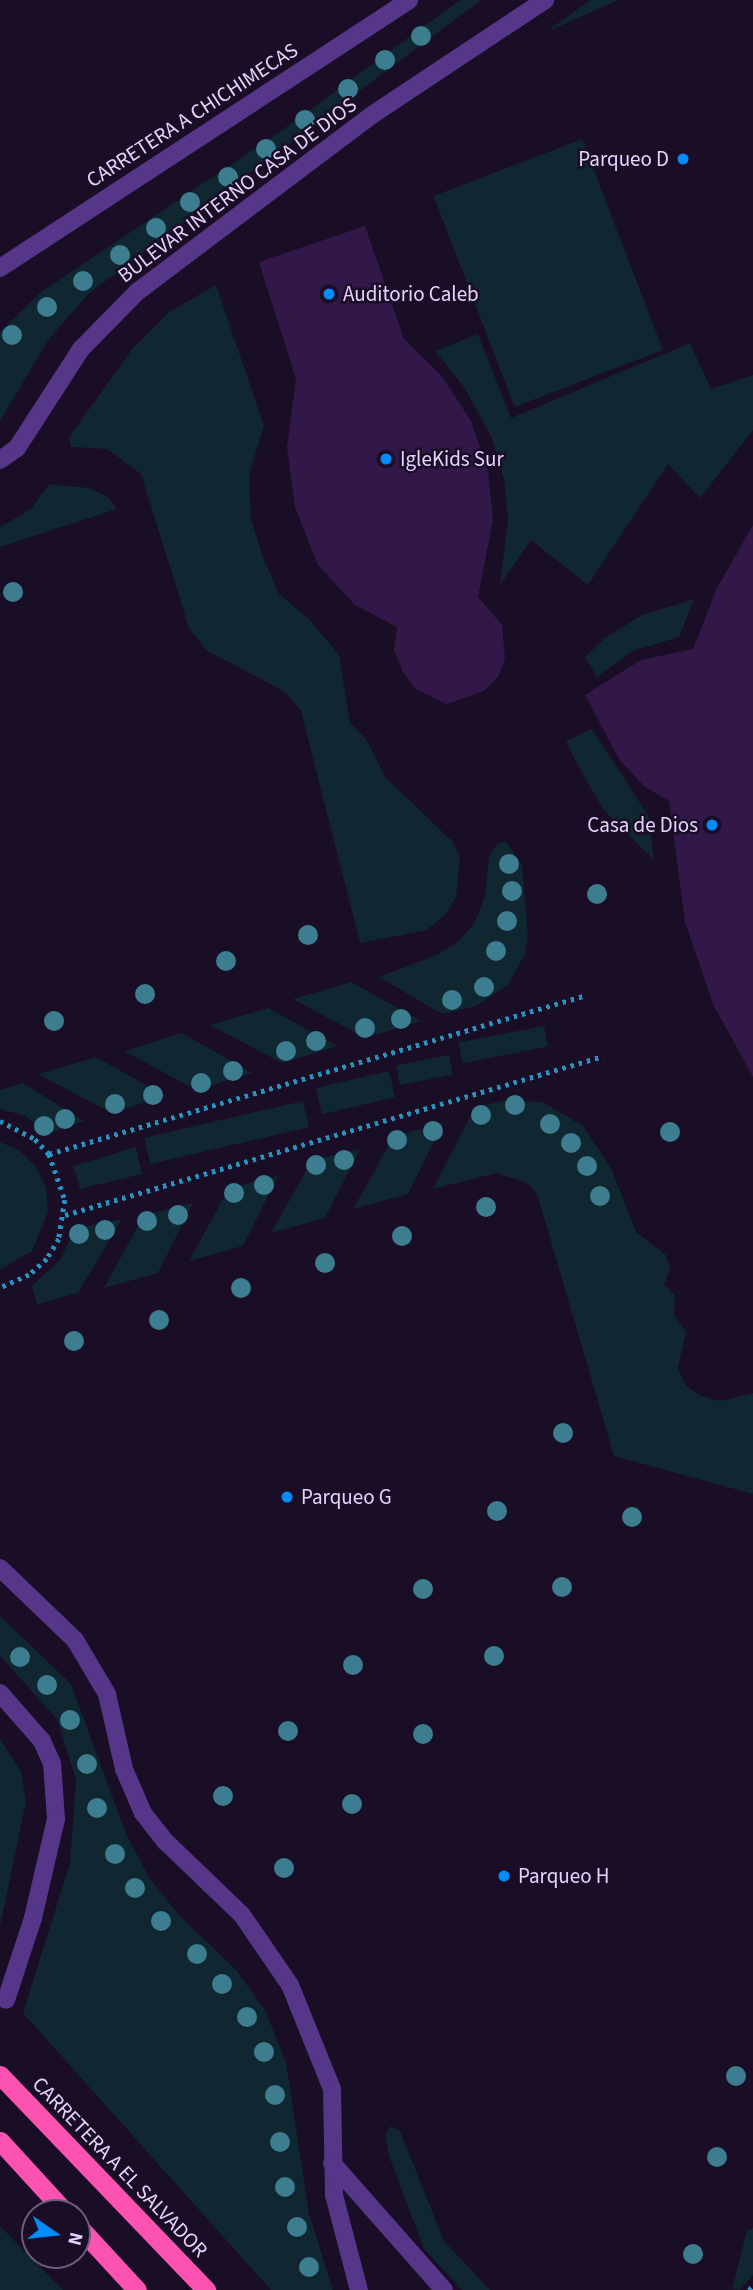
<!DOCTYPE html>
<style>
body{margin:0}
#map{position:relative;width:753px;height:2290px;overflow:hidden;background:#1a0d26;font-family:"Source Sans 3",sans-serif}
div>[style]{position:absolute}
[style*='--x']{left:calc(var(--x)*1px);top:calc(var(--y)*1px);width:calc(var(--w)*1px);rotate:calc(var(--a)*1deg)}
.green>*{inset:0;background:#102630;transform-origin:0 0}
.building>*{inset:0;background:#321848}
.path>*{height:4.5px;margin-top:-2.25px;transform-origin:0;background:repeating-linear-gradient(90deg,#2893be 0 3.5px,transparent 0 8.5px)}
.service>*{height:18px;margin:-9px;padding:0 9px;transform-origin:9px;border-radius:9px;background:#553688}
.tertiary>*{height:18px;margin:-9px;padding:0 9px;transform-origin:9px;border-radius:9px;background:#553688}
.trunk>*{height:19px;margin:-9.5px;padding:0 9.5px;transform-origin:9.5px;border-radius:9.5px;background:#fc53b2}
.trees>*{width:20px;height:20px;margin:-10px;border-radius:50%;background:#3c7d90}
.dots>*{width:19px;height:19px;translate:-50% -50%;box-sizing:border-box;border:4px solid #1a0d26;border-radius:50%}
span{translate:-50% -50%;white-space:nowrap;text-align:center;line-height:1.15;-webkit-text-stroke:5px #1a0d26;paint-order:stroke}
.street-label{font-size:21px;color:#e7d2ff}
.poi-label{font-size:21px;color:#e7d2ff}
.right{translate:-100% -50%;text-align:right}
.left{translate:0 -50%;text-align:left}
.north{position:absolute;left:21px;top:2199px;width:70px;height:70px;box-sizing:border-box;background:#1a0d26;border:2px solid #6c5c7d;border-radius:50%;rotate:104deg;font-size:19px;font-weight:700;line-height:28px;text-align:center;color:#e7d2ff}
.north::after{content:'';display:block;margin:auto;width:24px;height:32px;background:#008cfd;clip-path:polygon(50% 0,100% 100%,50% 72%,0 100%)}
</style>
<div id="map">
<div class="green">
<i style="clip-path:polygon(460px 0,481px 0,88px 294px,49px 339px,0 421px,0 332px,41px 292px,277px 134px)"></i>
<i style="clip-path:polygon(590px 0,619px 0,546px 32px)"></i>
<i style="left:582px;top:139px;width:226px;height:159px;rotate:69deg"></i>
<i style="clip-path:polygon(216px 285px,264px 426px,249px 474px,251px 519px,262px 555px,279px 594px,308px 618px,339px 655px,350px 723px,366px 739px,385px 777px,453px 842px,460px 858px,456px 897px,445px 915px,427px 930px,360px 943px,301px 711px,285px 692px,206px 650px,189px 628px,141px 474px,107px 449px,71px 447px,69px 437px,133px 348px,169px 312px)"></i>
<i style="clip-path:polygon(478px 334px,511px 418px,690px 343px,711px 389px,753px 375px,753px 430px,700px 498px,668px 464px,588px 585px,531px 540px,500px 585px,508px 520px,504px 479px,491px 436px,464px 387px,435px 351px)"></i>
<i style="clip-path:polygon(49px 484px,89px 488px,107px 496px,117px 509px,0 547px,0 527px,31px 509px)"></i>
<i style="clip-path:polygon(694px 599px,679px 637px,633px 651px,597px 677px,585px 657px,606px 637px,642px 615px)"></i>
<i style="clip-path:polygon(592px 729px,648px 815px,654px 860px,603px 809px,576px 762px,566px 741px)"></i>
<i style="clip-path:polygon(506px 841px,522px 865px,528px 935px,525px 954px,508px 985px,476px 1006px,442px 1014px,379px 977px,439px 954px,460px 940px,475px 922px,485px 896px,489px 857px,497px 844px)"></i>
<i style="clip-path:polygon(351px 982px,421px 1021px,365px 1038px,293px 999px)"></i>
<i style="clip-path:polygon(268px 1008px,338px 1046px,282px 1063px,210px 1025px)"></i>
<i style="left:544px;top:1026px;width:21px;height:87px;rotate:79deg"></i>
<i style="clip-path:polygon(182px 1033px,252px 1073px,196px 1090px,124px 1051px)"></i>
<i style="left:449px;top:1055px;width:20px;height:54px;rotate:79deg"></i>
<i style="clip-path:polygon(96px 1057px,166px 1096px,111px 1113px,38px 1074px)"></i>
<i style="left:389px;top:1071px;width:27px;height:75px;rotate:77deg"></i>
<i style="clip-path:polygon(23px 1083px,84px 1121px,48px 1134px,26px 1116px,0 1109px,0 1090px)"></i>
<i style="clip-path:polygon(508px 1100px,543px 1102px,583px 1126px,611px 1168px,636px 1232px,666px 1255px,670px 1270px,664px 1285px,675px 1295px,674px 1314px,686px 1332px,678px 1368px,686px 1386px,701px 1396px,720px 1401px,753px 1393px,753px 1494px,614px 1456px,538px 1197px,529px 1184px,497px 1173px,433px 1189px,475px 1107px)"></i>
<i style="left:303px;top:1101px;width:27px;height:163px;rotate:77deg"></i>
<i style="clip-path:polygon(443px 1123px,408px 1194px,353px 1209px,394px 1136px)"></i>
<i style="clip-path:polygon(0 1142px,19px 1150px,36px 1167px,46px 1188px,48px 1212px,32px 1251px,0 1270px)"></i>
<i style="clip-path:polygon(136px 1147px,142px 1174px,80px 1189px,73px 1166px)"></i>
<i style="clip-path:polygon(360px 1149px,325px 1218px,271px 1233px,312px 1160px)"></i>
<i style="clip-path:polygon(278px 1176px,243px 1246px,189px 1261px,229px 1188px)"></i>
<i style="clip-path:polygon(193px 1203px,158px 1273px,104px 1288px,144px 1215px)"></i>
<i style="clip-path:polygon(122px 1219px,78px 1293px,37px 1304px,32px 1286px,60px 1260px,75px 1229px)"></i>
<i style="clip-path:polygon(0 1616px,71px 1684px,126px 1834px,149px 1877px,178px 1914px,237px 1971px,265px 2010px,286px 2062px,309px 2214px,333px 2290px,271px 2290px,23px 2013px,70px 1863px,76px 1780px,57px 1719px,0 1656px)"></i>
<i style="clip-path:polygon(0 1739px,21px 1771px,26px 1802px,0 1926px)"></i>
<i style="clip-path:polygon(391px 2126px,400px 2131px,444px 2241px,490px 2290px,462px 2290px,424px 2249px,389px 2156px,385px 2135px)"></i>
<i style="clip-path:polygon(0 2226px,63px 2290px,0 2290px)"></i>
<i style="clip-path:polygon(753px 2228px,753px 2275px,740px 2290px,732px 2289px,747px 2231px)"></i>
</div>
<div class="building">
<i style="clip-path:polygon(365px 226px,404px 339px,441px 375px,471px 421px,488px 471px,493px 519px,478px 597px,502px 625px,505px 659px,498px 677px,484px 691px,447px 704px,415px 689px,403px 672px,394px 650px,397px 627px,355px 605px,318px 565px,295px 507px,287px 447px,296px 379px,259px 262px)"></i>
<i style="clip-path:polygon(753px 525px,753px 1077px,713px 1004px,685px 922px,669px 801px,644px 786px,619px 759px,585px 695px,641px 660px,693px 649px,717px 588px)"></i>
</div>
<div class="path">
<i style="--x:0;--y:1121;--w:39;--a:27"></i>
<i style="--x:35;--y:1139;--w:21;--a:47"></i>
<i style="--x:49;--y:1154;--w:49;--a:70.8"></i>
<i style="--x:65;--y:1200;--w:39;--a:99"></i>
<i style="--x:59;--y:1239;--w:23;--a:121"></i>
<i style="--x:47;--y:1259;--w:24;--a:138"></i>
<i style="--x:29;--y:1275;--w:32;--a:156"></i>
<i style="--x:49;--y:1154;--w:560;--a:-16.49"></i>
<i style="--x:65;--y:1215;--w:561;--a:-16.46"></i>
<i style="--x:749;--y:2290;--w:6;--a:-51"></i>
</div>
<div class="service">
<i style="--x:0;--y:460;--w:21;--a:-35"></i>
<i style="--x:17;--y:448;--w:118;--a:-57.1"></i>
<i style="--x:81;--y:349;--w:80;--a:-45.5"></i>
<i style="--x:137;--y:292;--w:294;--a:-37"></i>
<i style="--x:372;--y:115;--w:208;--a:-33.6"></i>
<i style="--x:0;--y:1568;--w:104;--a:43.8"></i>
<i style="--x:75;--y:1640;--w:63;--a:59.3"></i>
<i style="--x:107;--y:1694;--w:77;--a:77.2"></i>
<i style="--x:124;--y:1769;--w:48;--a:66.6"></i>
<i style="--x:143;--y:1813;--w:37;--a:52"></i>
<i style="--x:166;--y:1842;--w:105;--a:43.8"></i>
<i style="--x:242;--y:1915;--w:85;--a:55.6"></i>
<i style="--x:290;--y:1985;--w:112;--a:68"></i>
<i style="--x:332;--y:2089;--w:106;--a:88.9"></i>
<i style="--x:334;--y:2195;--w:98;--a:75.3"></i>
<i style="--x:0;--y:1693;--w:64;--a:48.8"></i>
<i style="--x:42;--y:1741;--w:24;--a:66"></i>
<i style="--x:52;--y:1763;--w:56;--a:85.9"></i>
<i style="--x:56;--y:1819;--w:102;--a:103.1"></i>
<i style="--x:33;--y:1918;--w:86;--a:108.2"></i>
<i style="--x:332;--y:2163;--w:169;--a:48.6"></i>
</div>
<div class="tertiary">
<i style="--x:0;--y:268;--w:489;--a:-33.2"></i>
</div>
<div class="trunk">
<i style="--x:0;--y:2075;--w:298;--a:46.2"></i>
<i style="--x:0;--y:2141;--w:98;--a:47.5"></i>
<i style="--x:77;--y:2225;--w:88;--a:47.3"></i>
</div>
<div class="trees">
<i style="left:421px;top:36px"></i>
<i style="left:385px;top:60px"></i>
<i style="left:348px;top:89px"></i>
<i style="left:305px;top:120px"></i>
<i style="left:266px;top:149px"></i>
<i style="left:228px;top:177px"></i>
<i style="left:190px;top:202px"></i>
<i style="left:156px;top:228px"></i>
<i style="left:120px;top:255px"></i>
<i style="left:83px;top:281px"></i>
<i style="left:47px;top:307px"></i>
<i style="left:12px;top:335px"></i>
<i style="left:13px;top:592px"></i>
<i style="left:509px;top:864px"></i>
<i style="left:512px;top:891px"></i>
<i style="left:597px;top:894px"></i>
<i style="left:507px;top:921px"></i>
<i style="left:308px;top:935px"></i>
<i style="left:496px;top:951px"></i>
<i style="left:226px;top:961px"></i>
<i style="left:484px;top:987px"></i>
<i style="left:145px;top:994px"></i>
<i style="left:452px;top:1000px"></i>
<i style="left:401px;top:1019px"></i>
<i style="left:54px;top:1021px"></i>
<i style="left:365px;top:1028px"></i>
<i style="left:316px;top:1041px"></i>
<i style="left:286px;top:1051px"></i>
<i style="left:233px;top:1071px"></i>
<i style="left:201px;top:1083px"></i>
<i style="left:153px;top:1095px"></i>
<i style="left:115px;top:1104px"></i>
<i style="left:515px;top:1105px"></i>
<i style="left:481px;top:1115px"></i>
<i style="left:65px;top:1119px"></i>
<i style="left:550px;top:1124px"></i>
<i style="left:44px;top:1126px"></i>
<i style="left:433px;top:1131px"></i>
<i style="left:670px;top:1132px"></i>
<i style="left:397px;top:1140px"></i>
<i style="left:571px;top:1143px"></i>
<i style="left:344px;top:1160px"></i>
<i style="left:316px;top:1165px"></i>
<i style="left:587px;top:1166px"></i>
<i style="left:264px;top:1185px"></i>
<i style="left:234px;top:1193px"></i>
<i style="left:600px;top:1196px"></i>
<i style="left:486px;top:1207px"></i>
<i style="left:178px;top:1215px"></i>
<i style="left:147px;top:1221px"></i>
<i style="left:105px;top:1230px"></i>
<i style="left:79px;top:1234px"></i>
<i style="left:402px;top:1236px"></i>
<i style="left:325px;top:1263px"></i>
<i style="left:241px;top:1288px"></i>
<i style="left:159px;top:1320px"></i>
<i style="left:74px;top:1341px"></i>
<i style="left:563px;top:1433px"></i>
<i style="left:497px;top:1511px"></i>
<i style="left:632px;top:1517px"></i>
<i style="left:562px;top:1587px"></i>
<i style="left:423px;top:1589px"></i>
<i style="left:494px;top:1656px"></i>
<i style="left:20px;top:1657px"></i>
<i style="left:353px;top:1665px"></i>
<i style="left:47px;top:1685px"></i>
<i style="left:70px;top:1720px"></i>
<i style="left:288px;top:1731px"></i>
<i style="left:423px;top:1734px"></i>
<i style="left:87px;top:1764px"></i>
<i style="left:223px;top:1796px"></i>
<i style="left:352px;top:1804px"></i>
<i style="left:97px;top:1808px"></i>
<i style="left:115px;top:1854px"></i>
<i style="left:284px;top:1868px"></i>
<i style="left:135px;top:1888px"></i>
<i style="left:161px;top:1921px"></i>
<i style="left:197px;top:1954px"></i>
<i style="left:222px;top:1984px"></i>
<i style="left:247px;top:2017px"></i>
<i style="left:264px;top:2052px"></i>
<i style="left:736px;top:2076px"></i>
<i style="left:275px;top:2095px"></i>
<i style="left:280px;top:2142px"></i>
<i style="left:717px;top:2157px"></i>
<i style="left:285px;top:2187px"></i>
<i style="left:297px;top:2227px"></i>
<i style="left:693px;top:2254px"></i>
<i style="left:309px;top:2267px"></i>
</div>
<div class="dots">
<i style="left:683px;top:159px;background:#008cfd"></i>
<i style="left:329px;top:294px;background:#008cfd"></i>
<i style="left:386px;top:459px;background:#008cfd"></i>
<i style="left:712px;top:825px;background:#008cfd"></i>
<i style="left:287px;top:1497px;background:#008cfd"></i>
<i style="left:504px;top:1876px;background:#008cfd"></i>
</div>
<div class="street-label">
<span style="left:192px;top:115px;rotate:-33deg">CARRETERA A CHICHIMECAS</span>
<span style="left:237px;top:190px;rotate:-37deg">BULEVAR INTERNO CASA DE DIOS</span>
<span style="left:120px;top:2167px;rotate:46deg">CARRETERA A EL SALVADOR</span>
</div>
<div class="poi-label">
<span class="right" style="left:669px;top:159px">Parqueo D</span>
<span class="left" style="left:343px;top:294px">Auditorio Caleb</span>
<span class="left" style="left:400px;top:459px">IgleKids Sur</span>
<span class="right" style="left:698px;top:825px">Casa de Dios</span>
<span class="left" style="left:301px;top:1497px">Parqueo G</span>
<span class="left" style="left:518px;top:1876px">Parqueo H</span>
</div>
<div class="north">N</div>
</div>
